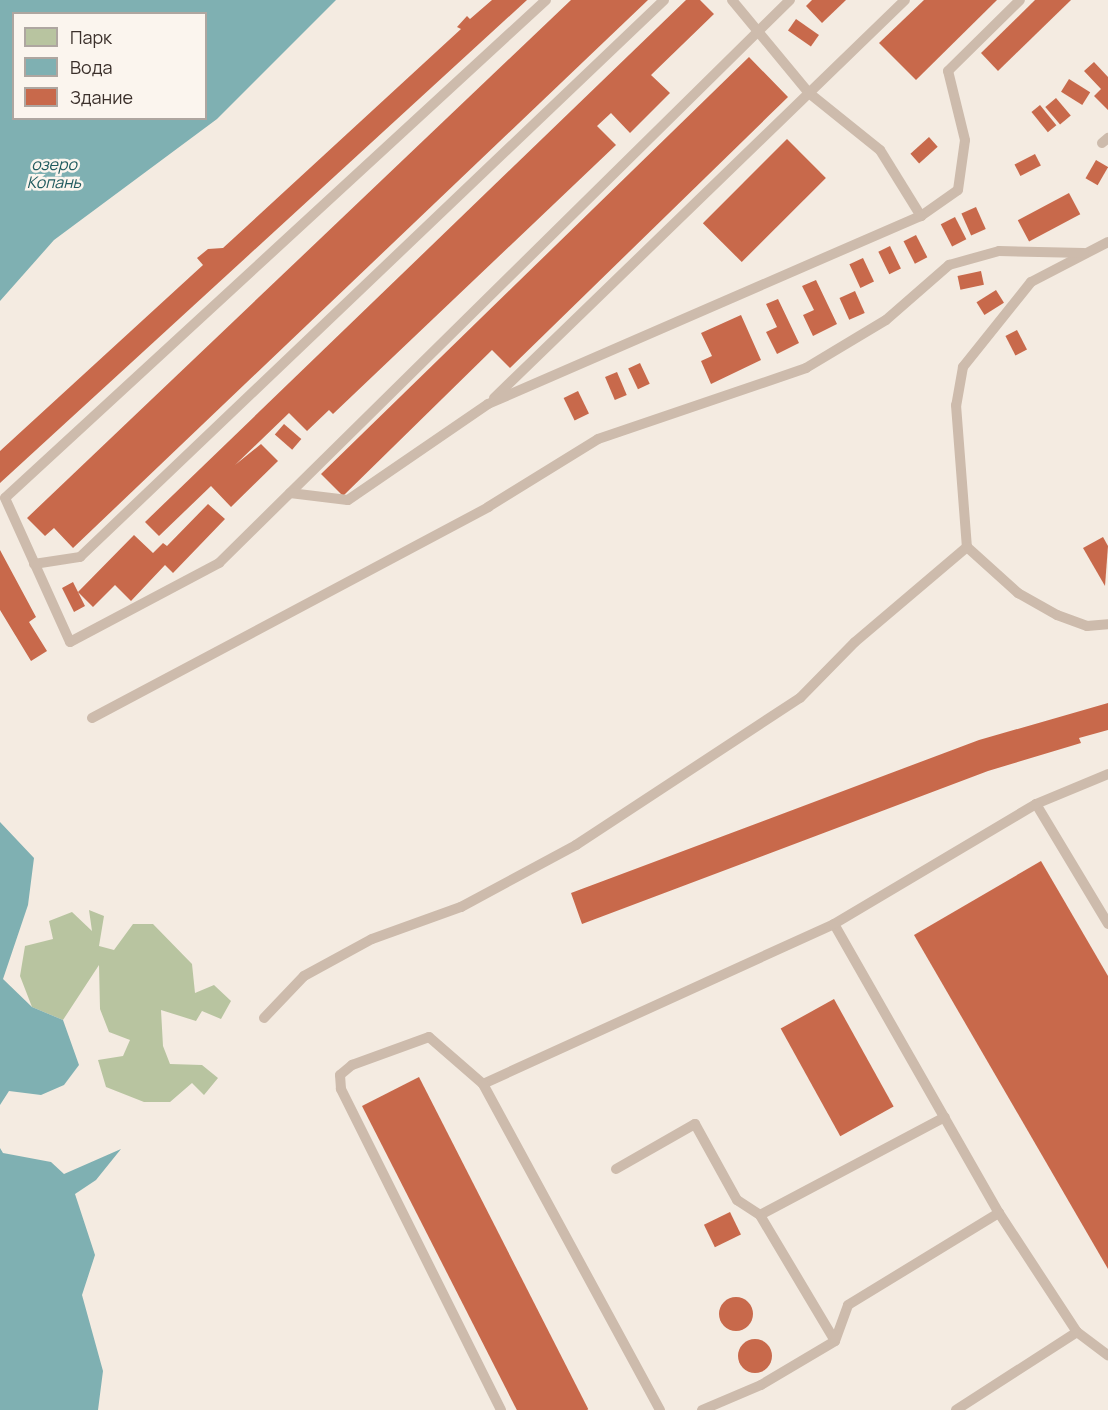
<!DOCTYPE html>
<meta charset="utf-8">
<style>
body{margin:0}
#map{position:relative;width:1108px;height:1410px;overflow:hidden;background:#f4ebe1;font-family:Manrope,sans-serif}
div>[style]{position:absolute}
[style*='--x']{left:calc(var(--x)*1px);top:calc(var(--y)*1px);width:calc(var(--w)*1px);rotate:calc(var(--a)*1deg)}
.green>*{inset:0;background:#b8c4a0}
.water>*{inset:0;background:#7fb0b2}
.building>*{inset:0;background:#c8694b;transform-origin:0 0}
.round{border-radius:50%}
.service>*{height:10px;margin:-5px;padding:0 5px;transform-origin:5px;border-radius:5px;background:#cdbbac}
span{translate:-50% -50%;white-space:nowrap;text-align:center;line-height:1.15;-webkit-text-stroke:5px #fbf5ee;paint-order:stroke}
.water-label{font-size:16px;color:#1f5a5e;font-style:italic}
.legend{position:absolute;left:12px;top:12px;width:195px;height:108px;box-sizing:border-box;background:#fbf5ee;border:2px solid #aea6a0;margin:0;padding:8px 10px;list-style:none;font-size:18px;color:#3b302b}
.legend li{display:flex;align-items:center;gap:12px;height:30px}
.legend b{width:30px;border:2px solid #aea6a0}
</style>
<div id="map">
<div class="green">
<i style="clip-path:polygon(89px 910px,104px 916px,99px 946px,114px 950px,133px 924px,153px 924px,192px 964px,195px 993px,214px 985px,231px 1001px,221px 1019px,202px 1011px,196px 1021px,161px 1010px,163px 1046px,170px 1064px,202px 1065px,218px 1078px,204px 1095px,192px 1083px,170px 1102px,144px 1102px,106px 1087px,98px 1060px,123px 1056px,130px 1040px,109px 1032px,100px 1009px,99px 965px,63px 1020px,32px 1007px,20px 976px,25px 946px,53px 939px,49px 921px,72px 912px,92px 931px)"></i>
</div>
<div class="water">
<i style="clip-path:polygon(evenodd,0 0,336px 0,217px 119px,54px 240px,0 301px,0 0,14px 14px,206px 14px,206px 118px,14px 118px,14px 14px)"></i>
<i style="clip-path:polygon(0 822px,34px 858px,28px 905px,3px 979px,32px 1007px,63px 1020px,79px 1065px,64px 1085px,41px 1095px,9px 1091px,0 1105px)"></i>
<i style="clip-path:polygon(0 1148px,3px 1153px,51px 1162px,64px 1174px,121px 1149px,96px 1180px,75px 1194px,95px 1255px,82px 1295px,103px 1371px,98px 1410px,0 1410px)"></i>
</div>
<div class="building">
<i style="clip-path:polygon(492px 0,527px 0,0 483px,0 451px,203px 265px,197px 258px,208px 249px,223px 248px,461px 29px,457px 27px,467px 16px,470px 19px)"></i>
<i style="clip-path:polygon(571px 0,648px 0,73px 548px,54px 528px,45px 536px,27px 518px)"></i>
<i style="clip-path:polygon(686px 0,700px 0,714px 14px,651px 75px,670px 93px,630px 133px,611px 113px,597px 126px,616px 145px,333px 414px,329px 410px,307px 431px,289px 413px,235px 465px,261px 444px,278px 461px,231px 507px,211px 486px,159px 536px,145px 522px)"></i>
<i style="clip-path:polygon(812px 0,846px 0,822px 23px,806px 6px)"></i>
<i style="clip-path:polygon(924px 0,997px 0,916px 80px,879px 43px)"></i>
<i style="clip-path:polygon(1035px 0,1071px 0,998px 71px,981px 53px)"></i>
<i style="left:796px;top:19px;width:28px;height:14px;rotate:35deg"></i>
<i style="clip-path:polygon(749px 57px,788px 97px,510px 368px,492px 350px,343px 496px,321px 474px)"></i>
<i style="clip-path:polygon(1094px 62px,1108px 77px,1108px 110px,1094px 96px,1101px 89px,1084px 71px)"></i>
<i style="left:1069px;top:79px;width:25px;height:15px;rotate:32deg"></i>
<i style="left:1056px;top:98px;width:23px;height:14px;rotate:50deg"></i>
<i style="left:1040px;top:105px;width:26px;height:11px;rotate:51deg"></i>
<i style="left:929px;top:137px;width:13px;height:25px;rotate:48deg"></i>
<i style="left:787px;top:139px;width:55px;height:119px;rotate:45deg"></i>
<i style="left:1035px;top:154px;width:13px;height:23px;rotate:63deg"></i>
<i style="left:1096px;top:160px;width:14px;height:21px;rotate:30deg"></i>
<i style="left:1069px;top:193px;width:24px;height:58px;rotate:62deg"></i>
<i style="left:976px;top:207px;width:24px;height:16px;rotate:66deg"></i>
<i style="left:955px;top:217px;width:25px;height:16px;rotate:63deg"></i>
<i style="left:916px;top:235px;width:25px;height:14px;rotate:63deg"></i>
<i style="left:890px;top:246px;width:25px;height:13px;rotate:64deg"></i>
<i style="left:863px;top:258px;width:26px;height:15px;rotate:65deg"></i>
<i style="left:981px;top:271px;width:14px;height:24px;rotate:78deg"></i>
<i style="clip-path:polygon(816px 280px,837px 324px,813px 336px,803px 315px,814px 310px,802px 286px)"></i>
<i style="left:996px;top:290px;width:15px;height:23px;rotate:58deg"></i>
<i style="left:855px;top:291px;width:24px;height:17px;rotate:66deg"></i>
<i style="clip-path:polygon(778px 299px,799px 343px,777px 354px,766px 332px,777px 327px,766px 304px)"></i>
<i style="clip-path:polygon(741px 315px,761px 360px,711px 384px,701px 361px,712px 356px,701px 333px)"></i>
<i style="left:1017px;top:330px;width:22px;height:13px;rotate:63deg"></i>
<i style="left:640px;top:363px;width:23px;height:13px;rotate:65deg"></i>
<i style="left:617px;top:372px;width:25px;height:13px;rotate:67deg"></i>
<i style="left:578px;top:391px;width:25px;height:16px;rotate:64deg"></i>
<i style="left:284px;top:424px;width:23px;height:14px;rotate:41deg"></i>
<i style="clip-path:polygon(208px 504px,225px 519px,173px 573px,165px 565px,131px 601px,115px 585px,93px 607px,78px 592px,85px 606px,74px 612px,62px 588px,73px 582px,78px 592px,134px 535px,153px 553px,163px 543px,167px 546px)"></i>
<i style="clip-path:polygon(1103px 537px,1108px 546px,1105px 586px,1083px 548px)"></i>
<i style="clip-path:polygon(0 550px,36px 617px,29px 622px,47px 651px,31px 661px,0 610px)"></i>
<i style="clip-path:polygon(1108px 703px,1108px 730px,1079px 738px,1081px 743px,988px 771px,582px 924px,571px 893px,979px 740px)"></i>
<i style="clip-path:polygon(1041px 861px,1108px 976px,1108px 1269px,914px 935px)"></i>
<i style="left:834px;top:999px;width:123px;height:61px;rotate:61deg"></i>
<i style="left:419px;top:1077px;width:373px;height:64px;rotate:63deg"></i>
<i style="left:730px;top:1212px;width:25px;height:29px;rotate:64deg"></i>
<i class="round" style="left:719px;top:1297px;width:34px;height:34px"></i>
<i class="round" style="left:738px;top:1339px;width:34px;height:34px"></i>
</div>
<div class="service">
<i style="--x:546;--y:0;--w:735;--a:137.37"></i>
<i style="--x:5;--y:498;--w:158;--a:65.7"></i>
<i style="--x:70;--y:642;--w:169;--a:-27.9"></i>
<i style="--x:219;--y:563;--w:802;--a:-44.6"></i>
<i style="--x:732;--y:0;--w:121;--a:50.4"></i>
<i style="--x:809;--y:93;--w:91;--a:38.8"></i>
<i style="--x:880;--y:150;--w:78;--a:58.2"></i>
<i style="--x:1102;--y:143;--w:8;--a:-40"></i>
<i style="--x:1108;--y:242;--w:87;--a:152.5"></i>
<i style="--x:1031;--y:282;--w:109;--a:128.7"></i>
<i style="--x:963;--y:367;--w:39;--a:100"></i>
<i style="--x:956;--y:405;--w:142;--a:85.6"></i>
<i style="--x:967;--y:547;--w:69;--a:42"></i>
<i style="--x:1018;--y:593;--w:45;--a:29.4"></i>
<i style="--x:1057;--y:615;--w:32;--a:20"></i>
<i style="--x:1087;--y:626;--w:21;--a:-5"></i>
<i style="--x:494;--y:398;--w:572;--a:-44.08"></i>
<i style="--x:290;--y:493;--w:58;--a:6.9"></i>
<i style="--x:348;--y:500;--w:170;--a:-34.4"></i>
<i style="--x:488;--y:404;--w:472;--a:-23.5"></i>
<i style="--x:921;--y:216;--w:45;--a:-35.1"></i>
<i style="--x:958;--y:190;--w:50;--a:-82"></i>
<i style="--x:965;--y:140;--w:71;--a:-103.8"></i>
<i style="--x:948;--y:71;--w:101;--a:-44.6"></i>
<i style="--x:34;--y:564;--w:47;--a:-8.7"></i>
<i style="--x:80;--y:557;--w:807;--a:-43.64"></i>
<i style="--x:92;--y:718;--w:449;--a:-28"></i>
<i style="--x:488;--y:507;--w:129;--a:-31.7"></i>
<i style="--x:598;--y:439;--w:220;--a:-18.8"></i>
<i style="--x:806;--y:368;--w:93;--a:-31"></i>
<i style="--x:886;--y:320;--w:84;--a:-41.1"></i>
<i style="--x:949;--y:265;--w:52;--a:-15.6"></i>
<i style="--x:999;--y:251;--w:85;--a:1.3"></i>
<i style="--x:1036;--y:804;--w:140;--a:59"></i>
<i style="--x:834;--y:924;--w:333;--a:60.3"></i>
<i style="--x:999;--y:1213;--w:142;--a:56.8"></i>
<i style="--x:1077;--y:1332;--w:39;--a:37"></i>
<i style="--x:264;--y:1018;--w:58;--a:-46.4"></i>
<i style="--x:304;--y:976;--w:77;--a:-28.6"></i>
<i style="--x:372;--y:939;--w:95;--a:-19.8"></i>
<i style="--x:461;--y:907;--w:131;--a:-28.3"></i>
<i style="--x:576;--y:845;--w:268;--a:-33.3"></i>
<i style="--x:800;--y:698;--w:78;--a:-45.5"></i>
<i style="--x:855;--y:642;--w:147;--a:-40.3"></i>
<i style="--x:483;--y:1084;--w:386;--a:-24.5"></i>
<i style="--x:834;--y:924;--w:235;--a:-30.7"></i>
<i style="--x:1036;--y:804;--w:78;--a:-22.6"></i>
<i style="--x:616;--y:1169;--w:91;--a:-29.7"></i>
<i style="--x:695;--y:1124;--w:87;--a:61.1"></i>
<i style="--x:737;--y:1200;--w:27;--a:33"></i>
<i style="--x:835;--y:1341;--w:147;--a:-120.8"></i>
<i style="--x:760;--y:1215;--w:209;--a:-27.9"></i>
<i style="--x:501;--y:1410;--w:359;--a:-116.5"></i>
<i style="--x:341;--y:1089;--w:14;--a:-94"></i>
<i style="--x:340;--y:1075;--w:16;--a:-40"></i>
<i style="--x:352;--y:1065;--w:82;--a:-20"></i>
<i style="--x:429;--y:1037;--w:72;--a:41"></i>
<i style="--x:483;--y:1084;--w:371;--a:61.5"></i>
<i style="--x:702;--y:1410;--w:64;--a:-23"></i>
<i style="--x:761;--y:1385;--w:86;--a:-30.7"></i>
<i style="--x:835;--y:1341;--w:38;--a:-70"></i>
<i style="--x:848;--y:1305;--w:177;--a:-31.4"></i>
<i style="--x:956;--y:1410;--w:144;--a:-32.8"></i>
</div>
<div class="water-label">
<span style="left:54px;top:173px">озеро<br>Копань</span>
</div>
<ul class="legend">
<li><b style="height:16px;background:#b8c4a0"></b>Парк</li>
<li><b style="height:16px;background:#7fb0b2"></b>Вода</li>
<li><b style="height:16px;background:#c8694b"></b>Здание</li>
</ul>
</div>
